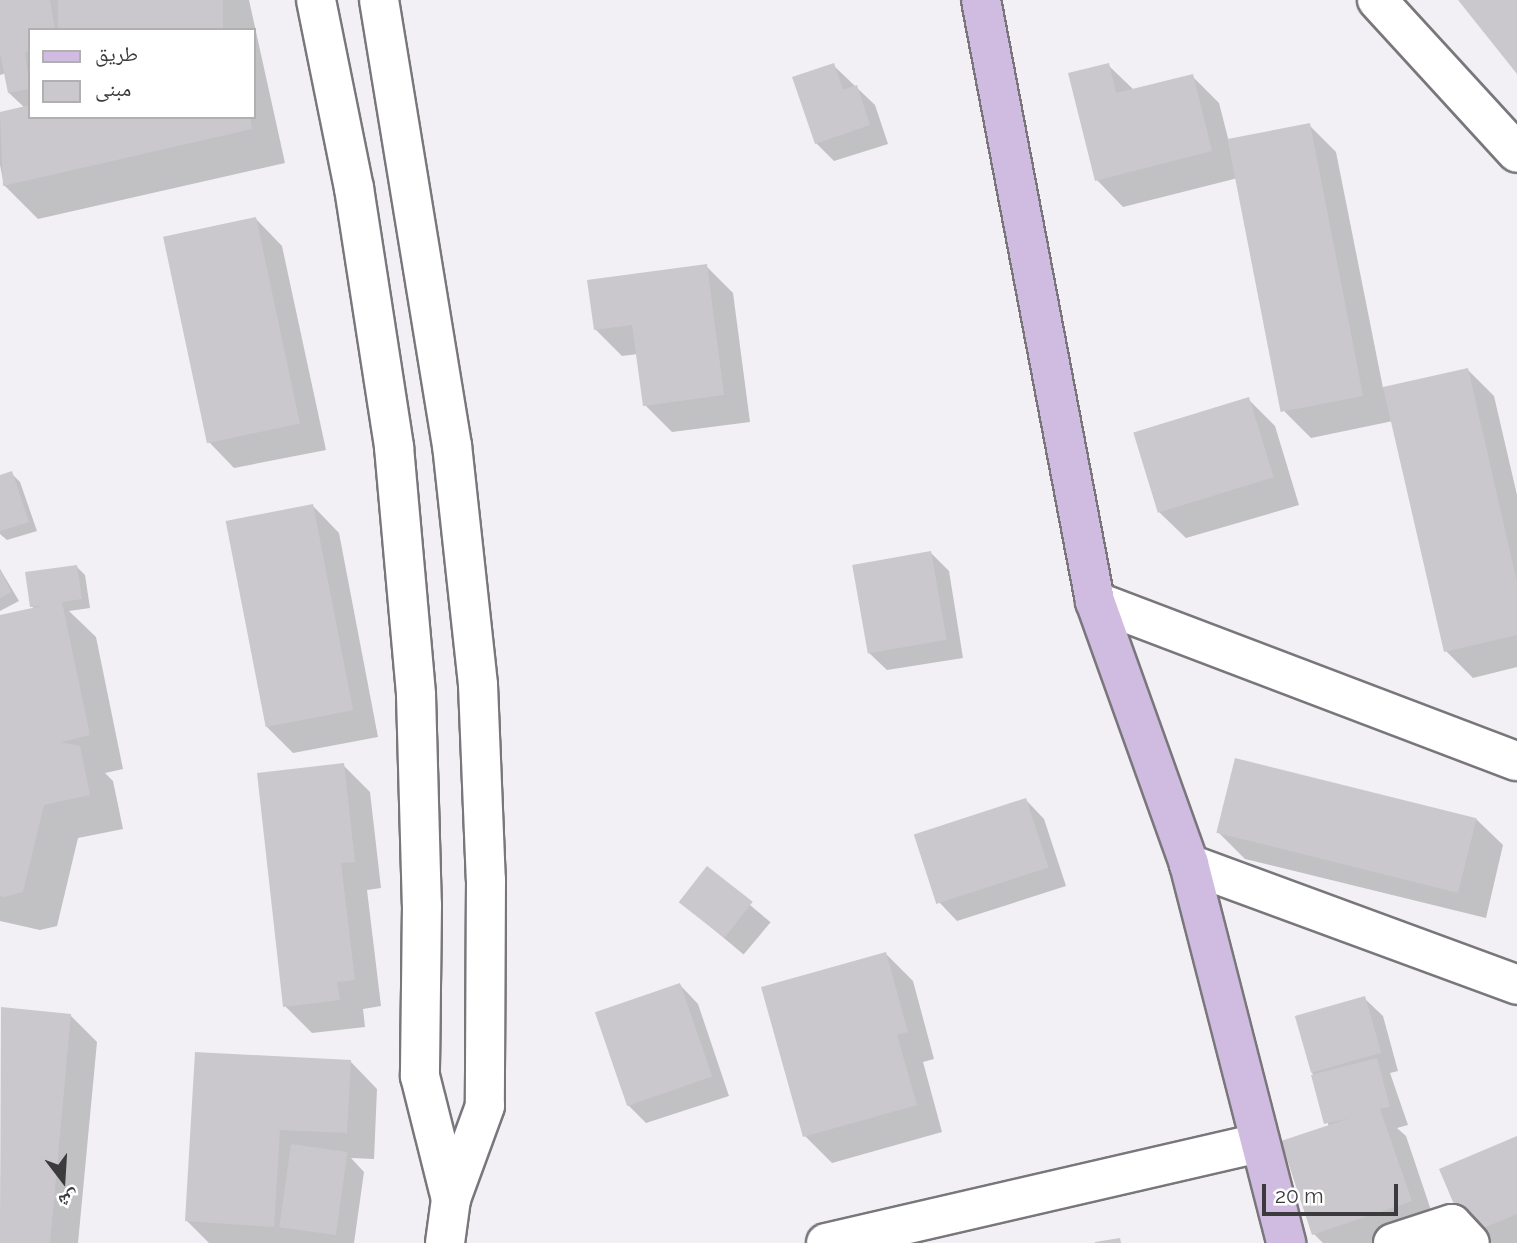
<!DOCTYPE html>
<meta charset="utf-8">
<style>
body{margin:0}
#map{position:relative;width:1517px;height:1243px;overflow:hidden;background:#f2f0f4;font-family:Raleway,"Noto Naskh Arabic",sans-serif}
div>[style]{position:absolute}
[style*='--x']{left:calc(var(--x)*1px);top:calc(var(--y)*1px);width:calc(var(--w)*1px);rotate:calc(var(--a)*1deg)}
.shadow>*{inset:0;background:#0003;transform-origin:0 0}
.building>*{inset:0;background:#cac8cc;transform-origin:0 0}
.roads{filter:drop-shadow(2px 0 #79777b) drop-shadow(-2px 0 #79777b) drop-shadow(0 2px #79777b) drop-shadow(0 -2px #79777b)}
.minor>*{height:38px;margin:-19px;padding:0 19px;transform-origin:19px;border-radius:19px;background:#fff}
.major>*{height:38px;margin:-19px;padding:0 19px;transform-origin:19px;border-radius:19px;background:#d0bce0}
span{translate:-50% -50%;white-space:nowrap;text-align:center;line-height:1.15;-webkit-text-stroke:5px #fff;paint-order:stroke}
.legend{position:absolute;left:28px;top:28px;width:228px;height:91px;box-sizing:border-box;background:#fff;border:2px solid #b1b0b1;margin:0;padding:9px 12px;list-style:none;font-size:21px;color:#3b3a3c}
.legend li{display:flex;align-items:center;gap:14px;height:35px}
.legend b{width:35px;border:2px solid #b1b0b1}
.north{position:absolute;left:28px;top:1145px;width:70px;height:70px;-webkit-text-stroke:5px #fff;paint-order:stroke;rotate:163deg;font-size:19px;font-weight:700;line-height:28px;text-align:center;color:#3b3a3c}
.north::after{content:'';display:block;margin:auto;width:24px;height:32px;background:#3b3a3c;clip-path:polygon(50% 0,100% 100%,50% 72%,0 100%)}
.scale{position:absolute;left:1262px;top:1184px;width:136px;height:32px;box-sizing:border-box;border:4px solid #3b3a3c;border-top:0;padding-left:9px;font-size:21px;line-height:24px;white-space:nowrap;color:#3b3a3c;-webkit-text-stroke:5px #fff;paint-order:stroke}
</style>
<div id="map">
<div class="shadow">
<i style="clip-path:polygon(evenodd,0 0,249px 0,285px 163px,38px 219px,4px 185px,0 165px,0 114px,25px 108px,9px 93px,6px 73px,0 75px,0 0,30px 30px,254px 30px,254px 117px,30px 117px,30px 30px)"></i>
<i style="clip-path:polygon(833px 65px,875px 105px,888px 144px,834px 161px,816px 143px)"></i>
<i style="clip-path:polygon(1108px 65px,1134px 90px,1192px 76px,1219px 103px,1229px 142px,1309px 125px,1336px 152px,1383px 388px,1468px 370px,1494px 396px,1517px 495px,1517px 667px,1473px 678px,1446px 651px,1393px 421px,1311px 438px,1285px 412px,1238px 178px,1123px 207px,1097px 180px)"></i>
<i style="clip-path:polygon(256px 219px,282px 246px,326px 450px,234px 468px,208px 441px)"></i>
<i style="clip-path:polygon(706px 266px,733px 293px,750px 422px,672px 432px,645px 405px,638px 354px,622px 356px,595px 329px)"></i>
<i style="clip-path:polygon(1248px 399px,1275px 426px,1299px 505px,1186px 538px,1159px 512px)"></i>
<i style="clip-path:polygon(11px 473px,20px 482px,37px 531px,7px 540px,0 534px,0 477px)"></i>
<i style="clip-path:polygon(313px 506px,339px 533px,378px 737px,293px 753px,266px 726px)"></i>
<i style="clip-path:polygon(931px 553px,949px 571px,963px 658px,887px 670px,868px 652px)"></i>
<i style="clip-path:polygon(76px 566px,85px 575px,90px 608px,69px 611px,96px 637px,123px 769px,105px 773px,113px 781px,123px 829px,78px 838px,57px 926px,40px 930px,0 921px,0 616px,35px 609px,31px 606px)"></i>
<i style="clip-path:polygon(0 569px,19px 601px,0 611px)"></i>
<i style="clip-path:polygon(343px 765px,370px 792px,381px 888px,367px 890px,381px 1006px,363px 1009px,365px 1027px,312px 1033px,285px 1006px)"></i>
<i style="clip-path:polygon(1026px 800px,1044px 819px,1066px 886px,957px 921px,939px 902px)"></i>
<i style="clip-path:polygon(1476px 819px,1503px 845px,1486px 918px,1245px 859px,1218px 832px)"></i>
<i style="left:707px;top:869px;width:83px;height:42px;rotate:40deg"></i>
<i style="clip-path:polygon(886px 954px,913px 981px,934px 1059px,923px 1062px,942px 1132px,832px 1163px,805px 1136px)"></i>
<i style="clip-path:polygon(680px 985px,698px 1004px,729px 1096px,646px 1123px,628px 1105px)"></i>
<i style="clip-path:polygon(1364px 998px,1383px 1016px,1398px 1071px,1390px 1073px,1408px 1125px,1397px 1128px,1406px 1136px,1437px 1228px,1393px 1243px,1323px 1243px,1314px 1234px,1329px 1127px,1312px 1072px)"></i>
<i style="clip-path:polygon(3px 1009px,70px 1015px,97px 1042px,78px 1243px,0 1243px)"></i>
<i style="clip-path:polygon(196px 1054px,351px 1062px,377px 1089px,374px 1159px,351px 1158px,364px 1172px,354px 1243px,209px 1243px,187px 1221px)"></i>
<i style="clip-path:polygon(1517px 1138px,1517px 1243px,1477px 1243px)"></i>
</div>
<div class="building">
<i style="clip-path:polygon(0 0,50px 0,55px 30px,30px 30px,30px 51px,25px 52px,30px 89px,8px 93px,0 53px)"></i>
<i style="left:58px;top:0;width:165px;height:31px"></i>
<i style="clip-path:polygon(1458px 0,1517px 0,1517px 74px)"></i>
<i style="clip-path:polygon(834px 63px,843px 90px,857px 85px,870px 125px,815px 144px,792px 77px)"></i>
<i style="clip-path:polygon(1109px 63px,1116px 93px,1193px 74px,1212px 151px,1095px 181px,1068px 73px)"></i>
<i style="clip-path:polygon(30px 105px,30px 117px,250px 117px,252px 129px,3px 186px,0 112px)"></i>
<i style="left:1310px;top:123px;width:278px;height:84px;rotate:79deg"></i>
<i style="left:256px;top:217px;width:211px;height:95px;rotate:78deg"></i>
<i style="clip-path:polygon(707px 264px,724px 395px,643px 406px,632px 325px,594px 330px,587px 280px)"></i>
<i style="clip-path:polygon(1468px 368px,1517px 582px,1517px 635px,1444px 652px,1383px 387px)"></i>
<i style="left:1249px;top:397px;width:84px;height:121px;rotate:73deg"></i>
<i style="clip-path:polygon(12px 471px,29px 522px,0 531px,0 475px)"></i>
<i style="left:313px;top:504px;width:210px;height:89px;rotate:79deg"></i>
<i style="left:931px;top:551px;width:90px;height:80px;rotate:80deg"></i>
<i style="clip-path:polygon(77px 565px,82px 599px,62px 602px,90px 735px,61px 742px,80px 746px,90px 795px,44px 805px,23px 892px,5px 897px,0 896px,0 615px,46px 605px,30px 607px,25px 572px)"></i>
<i style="clip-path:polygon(0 569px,11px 592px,0 598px)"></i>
<i style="left:1235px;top:758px;width:249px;height:77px;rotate:14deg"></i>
<i style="clip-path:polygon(344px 763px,355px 862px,341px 863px,355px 980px,337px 982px,340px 1000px,283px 1007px,257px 773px)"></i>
<i style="left:1026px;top:798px;width:73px;height:118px;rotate:72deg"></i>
<i style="left:707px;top:866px;width:58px;height:46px;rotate:38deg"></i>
<i style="clip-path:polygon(886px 952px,908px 1032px,897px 1035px,917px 1105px,803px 1137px,761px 987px)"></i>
<i style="left:680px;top:983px;width:99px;height:90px;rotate:71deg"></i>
<i style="left:1365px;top:996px;width:59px;height:73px;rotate:74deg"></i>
<i style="clip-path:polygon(1px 1007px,71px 1014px,50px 1243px,0 1243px)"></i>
<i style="clip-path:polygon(195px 1052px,351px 1060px,347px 1133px,280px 1130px,274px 1227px,185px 1221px)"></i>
<i style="clip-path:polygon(1377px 1058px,1390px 1107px,1380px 1109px,1412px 1201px,1312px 1235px,1281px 1141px,1350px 1118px,1324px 1124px,1311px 1075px)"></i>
<i style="clip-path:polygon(1517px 1136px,1517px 1214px,1467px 1235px,1439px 1169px)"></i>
<i style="left:291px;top:1144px;width:57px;height:84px;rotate:8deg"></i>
<i style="clip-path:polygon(1120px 1238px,1121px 1243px,1095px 1243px,1095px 1242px)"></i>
</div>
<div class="roads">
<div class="minor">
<i style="--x:316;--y:0;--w:192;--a:78.6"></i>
<i style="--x:354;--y:188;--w:262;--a:81.2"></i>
<i style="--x:394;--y:447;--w:249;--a:84.9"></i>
<i style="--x:416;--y:695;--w:210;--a:88.4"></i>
<i style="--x:422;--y:905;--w:171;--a:90.7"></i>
<i style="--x:420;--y:1076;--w:127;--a:75.9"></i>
<i style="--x:379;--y:0;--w:451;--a:80.7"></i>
<i style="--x:452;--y:445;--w:241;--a:83.8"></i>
<i style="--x:478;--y:685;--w:195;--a:87.7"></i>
<i style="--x:486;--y:880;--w:226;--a:90.3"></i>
<i style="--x:485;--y:1106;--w:99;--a:110.1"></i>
<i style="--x:451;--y:1199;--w:44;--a:97.8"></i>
<i style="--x:1377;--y:0;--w:207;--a:47.5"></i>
<i style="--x:1095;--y:601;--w:451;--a:20.8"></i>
<i style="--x:1189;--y:864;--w:350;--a:20.2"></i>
<i style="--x:826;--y:1243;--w:443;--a:-13"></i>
<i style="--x:1393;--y:1243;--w:62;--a:-17.9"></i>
<i style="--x:1452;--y:1224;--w:26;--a:47"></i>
</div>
<div class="major">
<i style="--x:981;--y:0;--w:612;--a:79.26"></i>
<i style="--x:1095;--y:601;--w:279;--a:70.3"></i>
<i style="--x:1189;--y:864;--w:391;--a:75.6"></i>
</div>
</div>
<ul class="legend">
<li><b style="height:9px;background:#d0bce0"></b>طريق</li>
<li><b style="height:19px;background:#cac8cc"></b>مبنى</li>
</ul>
<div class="north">ش</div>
<div class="scale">20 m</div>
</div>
